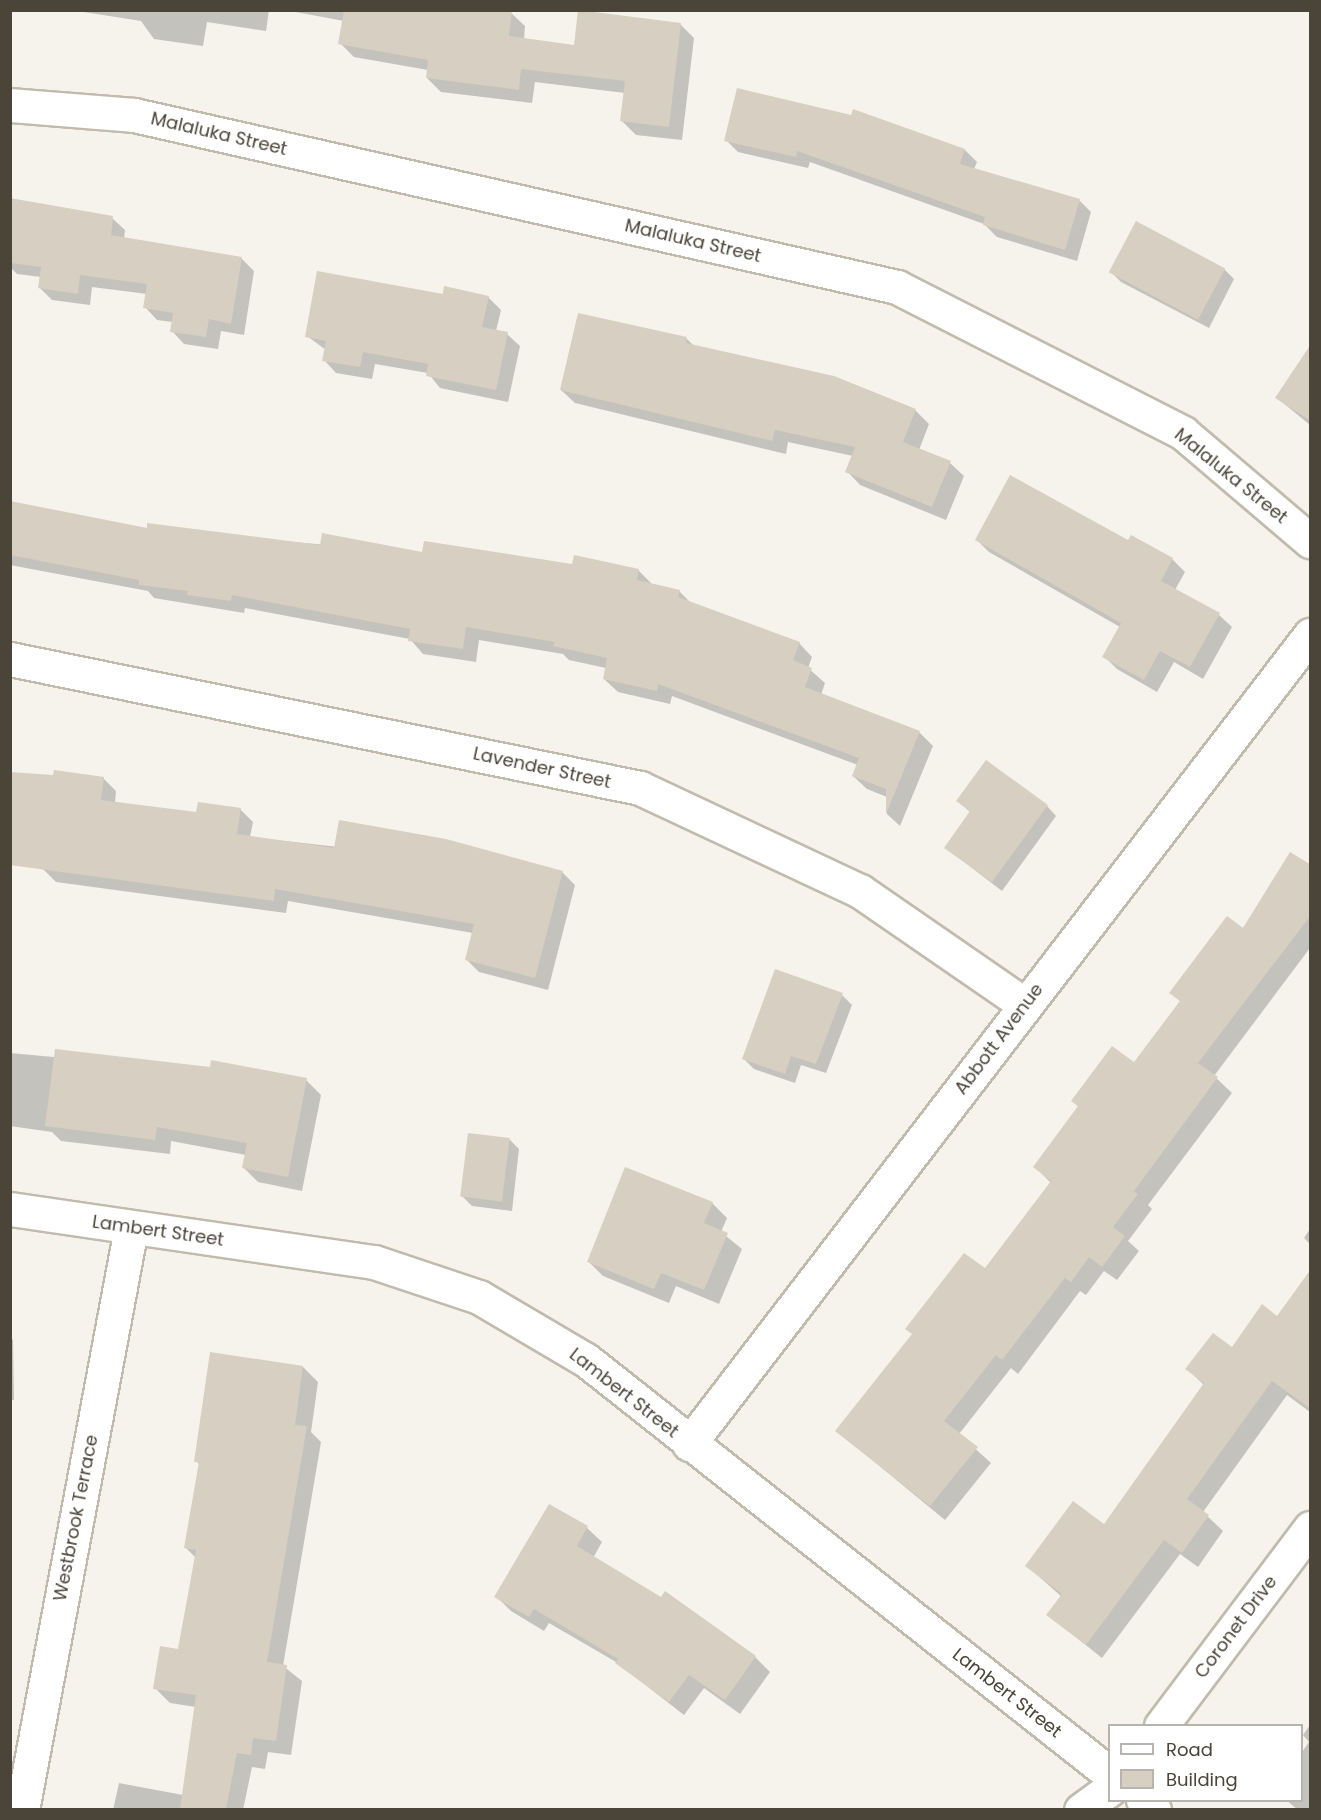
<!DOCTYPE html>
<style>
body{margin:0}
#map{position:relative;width:1321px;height:1820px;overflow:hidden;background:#f5f3eb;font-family:Poppins,sans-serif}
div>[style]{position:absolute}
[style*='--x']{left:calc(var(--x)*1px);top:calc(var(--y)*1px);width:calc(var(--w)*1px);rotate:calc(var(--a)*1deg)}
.shadow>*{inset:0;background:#0003}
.building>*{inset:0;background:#d7cfc1;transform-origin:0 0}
.roads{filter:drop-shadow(2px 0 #c1bbae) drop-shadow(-2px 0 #c1bbae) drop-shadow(0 2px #c1bbae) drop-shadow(0 -2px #c1bbae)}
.street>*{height:33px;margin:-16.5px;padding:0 16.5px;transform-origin:16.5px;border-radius:16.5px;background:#fff}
span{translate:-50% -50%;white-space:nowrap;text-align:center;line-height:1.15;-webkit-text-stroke:4.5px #fff;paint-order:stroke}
.street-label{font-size:18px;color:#4a4439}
.frame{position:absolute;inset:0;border:12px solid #4a4439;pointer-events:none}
.legend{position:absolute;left:1108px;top:1724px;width:195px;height:78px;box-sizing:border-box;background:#fff;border:2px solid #b7b4b0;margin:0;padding:8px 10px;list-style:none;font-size:18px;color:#4a4439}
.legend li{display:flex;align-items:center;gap:12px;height:30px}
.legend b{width:30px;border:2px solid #b7b4b0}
</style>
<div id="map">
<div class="shadow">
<i style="clip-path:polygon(71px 10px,269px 10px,266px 31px,207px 22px,203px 46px,154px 39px,141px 21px)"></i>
<i style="clip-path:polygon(285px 10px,495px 10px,511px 13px,525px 26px,524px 40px,576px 47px,680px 24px,694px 38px,682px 140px,636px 135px,622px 121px,625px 93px,535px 82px,532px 103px,441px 92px,427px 78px,428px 70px,354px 57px,340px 43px,344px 21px)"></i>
<i style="clip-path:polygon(852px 117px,965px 150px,977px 162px,974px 169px,1079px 200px,1091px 212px,1077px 261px,997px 237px,984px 224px,810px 162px,808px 168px,738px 152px,726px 140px)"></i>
<i style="clip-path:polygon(10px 212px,112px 218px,125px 230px,124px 239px,241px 258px,254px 271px,244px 335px,221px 331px,218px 349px,184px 344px,172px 331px,173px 322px,157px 320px,145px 307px,147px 294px,92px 287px,90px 305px,52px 300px,40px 288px,41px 277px,17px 274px,10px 267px)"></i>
<i style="clip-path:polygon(1137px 223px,1224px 269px,1234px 279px,1209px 328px,1121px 282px,1111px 272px)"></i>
<i style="clip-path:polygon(444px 296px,488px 297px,501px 310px,496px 331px,507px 334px,520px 346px,508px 402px,440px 388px,428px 373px,375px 364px,372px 379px,336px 373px,324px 360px,326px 350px,307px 336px)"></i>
<i style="clip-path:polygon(687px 339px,694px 346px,915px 410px,929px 424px,919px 450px,950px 463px,964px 476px,946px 520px,860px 485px,847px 471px,853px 456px,788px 442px,786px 454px,575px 403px,561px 390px)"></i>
<i style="clip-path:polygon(1310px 348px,1310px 425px,1276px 397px)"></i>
<i style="clip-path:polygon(10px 503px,148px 530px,639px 571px,652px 584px,679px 591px,691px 603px,799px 643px,812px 657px,808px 668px,825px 683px,821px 695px,920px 733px,933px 746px,900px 826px,887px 814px,887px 797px,867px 789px,853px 776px,858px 765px,672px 696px,670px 704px,618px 692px,604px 679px,606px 668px,569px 660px,563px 654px,479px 640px,476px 662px,423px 654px,410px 639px,245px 608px,244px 613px,154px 598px,148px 591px,10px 565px)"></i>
<i style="clip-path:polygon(976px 539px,1128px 542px,1172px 559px,1185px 572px,1175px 590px,1219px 615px,1232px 627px,1203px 679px,1174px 662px,1157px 692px,1117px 669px,1104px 656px,1120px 627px,989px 552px)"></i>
<i style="clip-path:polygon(103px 778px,116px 791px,115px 803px,198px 814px,240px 809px,253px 822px,250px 837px,562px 872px,575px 885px,548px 990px,479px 972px,466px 959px,473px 933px,288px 901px,286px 913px,56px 882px,43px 869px)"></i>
<i style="clip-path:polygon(958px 801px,1047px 806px,1056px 816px,1002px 891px,946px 848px,971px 813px)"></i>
<i style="clip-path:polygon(1310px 867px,1310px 948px,1214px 1076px,1232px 1093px,1148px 1205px,1152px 1209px,1128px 1241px,1139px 1251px,1117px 1280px,1104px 1271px,1086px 1295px,1080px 1291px,1018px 1374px,1011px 1368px,959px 1434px,991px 1463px,945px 1520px,837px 1431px,985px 1270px,1051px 1183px,1035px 1167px,1079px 1107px,1073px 1101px,1134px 1064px,1181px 1002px,1171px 993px)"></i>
<i style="clip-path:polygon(842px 995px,852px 1005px,826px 1073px,801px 1065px,795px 1083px,754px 1069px,744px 1059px)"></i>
<i style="clip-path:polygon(10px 1053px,306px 1080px,321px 1095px,302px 1191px,258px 1182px,243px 1167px,246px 1155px,171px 1141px,170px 1154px,61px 1141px,52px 1132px,10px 1126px)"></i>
<i style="clip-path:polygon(509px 1139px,519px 1149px,512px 1211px,472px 1206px,462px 1196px)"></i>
<i style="clip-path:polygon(712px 1203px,727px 1218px,721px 1232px,742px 1249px,719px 1304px,676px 1286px,669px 1303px,603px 1276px,588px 1261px)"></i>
<i style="clip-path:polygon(1310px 1229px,1310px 1244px,1304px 1238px)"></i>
<i style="clip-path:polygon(1310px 1272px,1310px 1412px,1287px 1395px,1203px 1512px,1223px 1531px,1198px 1567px,1180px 1554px,1102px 1658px,1048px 1615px,1062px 1597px,1027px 1566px,1104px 1526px,1204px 1385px,1187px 1369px,1232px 1349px,1278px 1318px)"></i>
<i style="clip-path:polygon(10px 1337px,13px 1340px,14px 1400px,10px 1400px)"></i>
<i style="clip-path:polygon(303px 1367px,318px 1382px,311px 1432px,321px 1442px,283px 1666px,302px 1681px,291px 1755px,268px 1752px,265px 1769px,252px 1767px,243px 1810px,113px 1810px,119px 1783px,183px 1795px,196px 1707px,170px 1703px,155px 1688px,179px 1650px,196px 1558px,185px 1547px,200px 1465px,196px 1461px)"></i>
<i style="clip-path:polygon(550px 1506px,587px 1528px,602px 1542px,593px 1558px,755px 1657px,770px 1672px,740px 1714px,704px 1688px,684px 1715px,616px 1662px,549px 1623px,544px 1631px,511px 1611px,496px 1596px)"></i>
<i style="clip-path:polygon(1310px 1725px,1310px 1810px,1298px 1810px,1286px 1800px,1302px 1800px,1302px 1752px,1309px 1742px,1303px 1735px)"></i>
</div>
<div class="building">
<i style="clip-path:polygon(344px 10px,512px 10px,509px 36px,574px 45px,578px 10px,681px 23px,669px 127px,620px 121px,625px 81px,521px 69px,519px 90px,426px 78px,428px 60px,338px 44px)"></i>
<i style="clip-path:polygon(737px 88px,851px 115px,853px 109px,965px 149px,960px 164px,1080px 199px,1065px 250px,983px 225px,985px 217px,797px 151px,796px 157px,724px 141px)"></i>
<i style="clip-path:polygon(10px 198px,113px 216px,111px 235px,242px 257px,231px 324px,209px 319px,206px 337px,170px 332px,173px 313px,143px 308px,147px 284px,80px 275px,78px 294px,38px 288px,41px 267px,10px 263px)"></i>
<i style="left:1136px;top:221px;width:101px;height:58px;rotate:28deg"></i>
<i style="clip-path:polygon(317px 271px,443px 294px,444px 286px,489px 296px,482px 327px,508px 332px,496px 390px,426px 376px,428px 364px,363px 352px,360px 367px,322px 361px,326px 341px,305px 337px)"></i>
<i style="clip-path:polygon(578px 313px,687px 337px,686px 343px,834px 376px,916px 409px,903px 442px,951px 461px,932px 507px,845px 472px,855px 447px,775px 430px,772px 441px,560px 390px)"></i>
<i style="clip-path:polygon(1311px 344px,1311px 421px,1275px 398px)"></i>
<i style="clip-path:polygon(1010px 475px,1128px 540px,1131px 535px,1173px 558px,1161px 581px,1220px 613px,1190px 667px,1160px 651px,1144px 680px,1102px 657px,1121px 623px,975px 540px)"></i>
<i style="clip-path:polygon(10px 501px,147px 528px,147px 523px,320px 545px,322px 533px,422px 552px,424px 541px,572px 564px,574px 555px,639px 569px,637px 580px,680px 590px,678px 597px,800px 642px,793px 660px,812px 668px,805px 687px,920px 731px,886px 814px,886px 789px,852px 776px,859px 758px,658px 684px,657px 691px,603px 679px,607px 658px,553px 646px,555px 642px,466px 627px,463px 649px,408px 641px,410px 629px,232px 595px,231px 601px,187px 595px,188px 591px,139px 585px,139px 580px,10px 555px)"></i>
<i style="clip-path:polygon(986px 760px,1048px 805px,992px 882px,944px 848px,970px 811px,956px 801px)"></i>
<i style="clip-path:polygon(54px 770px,104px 777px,101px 800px,196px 812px,198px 802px,241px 808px,237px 834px,334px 848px,339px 820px,446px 839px,563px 871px,535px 978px,465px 960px,474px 924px,275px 889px,274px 901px,10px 865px,10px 772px,53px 775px)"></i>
<i style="clip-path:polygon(1290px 852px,1311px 865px,1311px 915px,1198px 1063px,1218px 1077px,1134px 1191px,1138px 1194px,1113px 1227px,1125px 1236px,1102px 1267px,1089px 1257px,1071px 1282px,1065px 1278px,1002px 1360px,996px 1355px,944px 1421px,978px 1447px,930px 1506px,835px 1431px,912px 1334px,905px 1329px,964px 1253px,985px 1268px,1051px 1181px,1033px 1167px,1078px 1106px,1071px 1101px,1112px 1046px,1134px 1062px,1180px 1001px,1169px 993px,1227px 916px,1243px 928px)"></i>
<i style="clip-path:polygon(775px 969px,843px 993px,816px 1064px,791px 1056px,785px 1074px,742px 1059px)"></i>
<i style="clip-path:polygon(55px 1049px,210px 1067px,211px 1060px,307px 1078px,288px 1177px,242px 1168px,247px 1143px,157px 1127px,155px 1140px,45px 1126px)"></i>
<i style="left:468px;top:1133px;width:42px;height:64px;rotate:7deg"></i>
<i style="clip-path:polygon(625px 1167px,713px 1202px,704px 1223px,728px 1233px,704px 1290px,661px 1273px,654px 1289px,587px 1262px)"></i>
<i style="clip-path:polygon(1311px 1269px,1311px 1409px,1272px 1381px,1187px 1499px,1209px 1515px,1182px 1553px,1164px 1540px,1086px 1645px,1046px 1615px,1062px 1594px,1025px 1566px,1073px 1501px,1104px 1524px,1204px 1383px,1185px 1369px,1213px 1333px,1232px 1347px,1262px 1304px,1277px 1316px)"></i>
<i style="clip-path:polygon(210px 1352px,303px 1366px,295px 1425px,307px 1426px,267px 1662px,287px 1665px,276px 1741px,253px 1738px,251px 1755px,237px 1753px,226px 1809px,180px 1809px,196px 1695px,153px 1689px,160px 1646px,178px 1649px,196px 1550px,184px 1548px,199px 1462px,194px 1462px)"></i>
<i style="clip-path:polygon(549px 1504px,588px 1526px,577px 1546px,661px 1597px,665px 1591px,756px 1656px,725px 1700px,689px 1675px,669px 1702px,615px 1663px,618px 1659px,534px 1609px,529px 1617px,494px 1597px)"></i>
</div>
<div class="roads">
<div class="street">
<i style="--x:10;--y:105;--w:124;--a:4.6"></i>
<i style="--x:134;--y:115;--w:782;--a:12.7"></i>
<i style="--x:897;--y:287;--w:321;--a:27"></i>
<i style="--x:1183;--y:433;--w:167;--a:40.4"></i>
<i style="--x:10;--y:659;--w:643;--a:11.57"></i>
<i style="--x:640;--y:788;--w:243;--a:25.1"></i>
<i style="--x:860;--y:891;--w:201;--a:34.6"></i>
<i style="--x:10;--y:1209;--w:368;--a:8.3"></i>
<i style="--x:374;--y:1262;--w:111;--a:18.4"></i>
<i style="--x:479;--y:1297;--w:124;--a:30.5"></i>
<i style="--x:586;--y:1360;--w:668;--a:38.31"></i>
<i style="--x:689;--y:1444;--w:1020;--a:-52.49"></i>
<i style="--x:1161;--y:1726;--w:248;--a:-53"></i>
<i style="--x:1143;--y:1800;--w:15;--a:42"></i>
<i style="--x:22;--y:1810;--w:592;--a:-79.39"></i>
<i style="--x:1081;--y:1810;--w:36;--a:-36"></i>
</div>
</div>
<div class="street-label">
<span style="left:219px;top:134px;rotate:13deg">Malaluka Street</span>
<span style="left:693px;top:241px;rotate:13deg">Malaluka Street</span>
<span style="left:1231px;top:476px;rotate:39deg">Malaluka Street</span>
<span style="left:542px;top:768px;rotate:12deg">Lavender Street</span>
<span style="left:999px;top:1039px;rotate:-53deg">Abbott Avenue</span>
<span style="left:158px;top:1231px;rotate:8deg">Lambert Street</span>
<span style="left:624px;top:1393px;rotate:38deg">Lambert Street</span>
<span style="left:76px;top:1518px;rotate:-79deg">Westbrook Terrace</span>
<span style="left:1236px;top:1627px;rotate:-53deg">Coronet Drive</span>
<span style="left:1007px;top:1693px;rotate:38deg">Lambert Street</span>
</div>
<div class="frame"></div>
<ul class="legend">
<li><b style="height:8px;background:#fff"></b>Road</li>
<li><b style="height:16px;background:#d7cfc1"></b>Building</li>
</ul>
</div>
